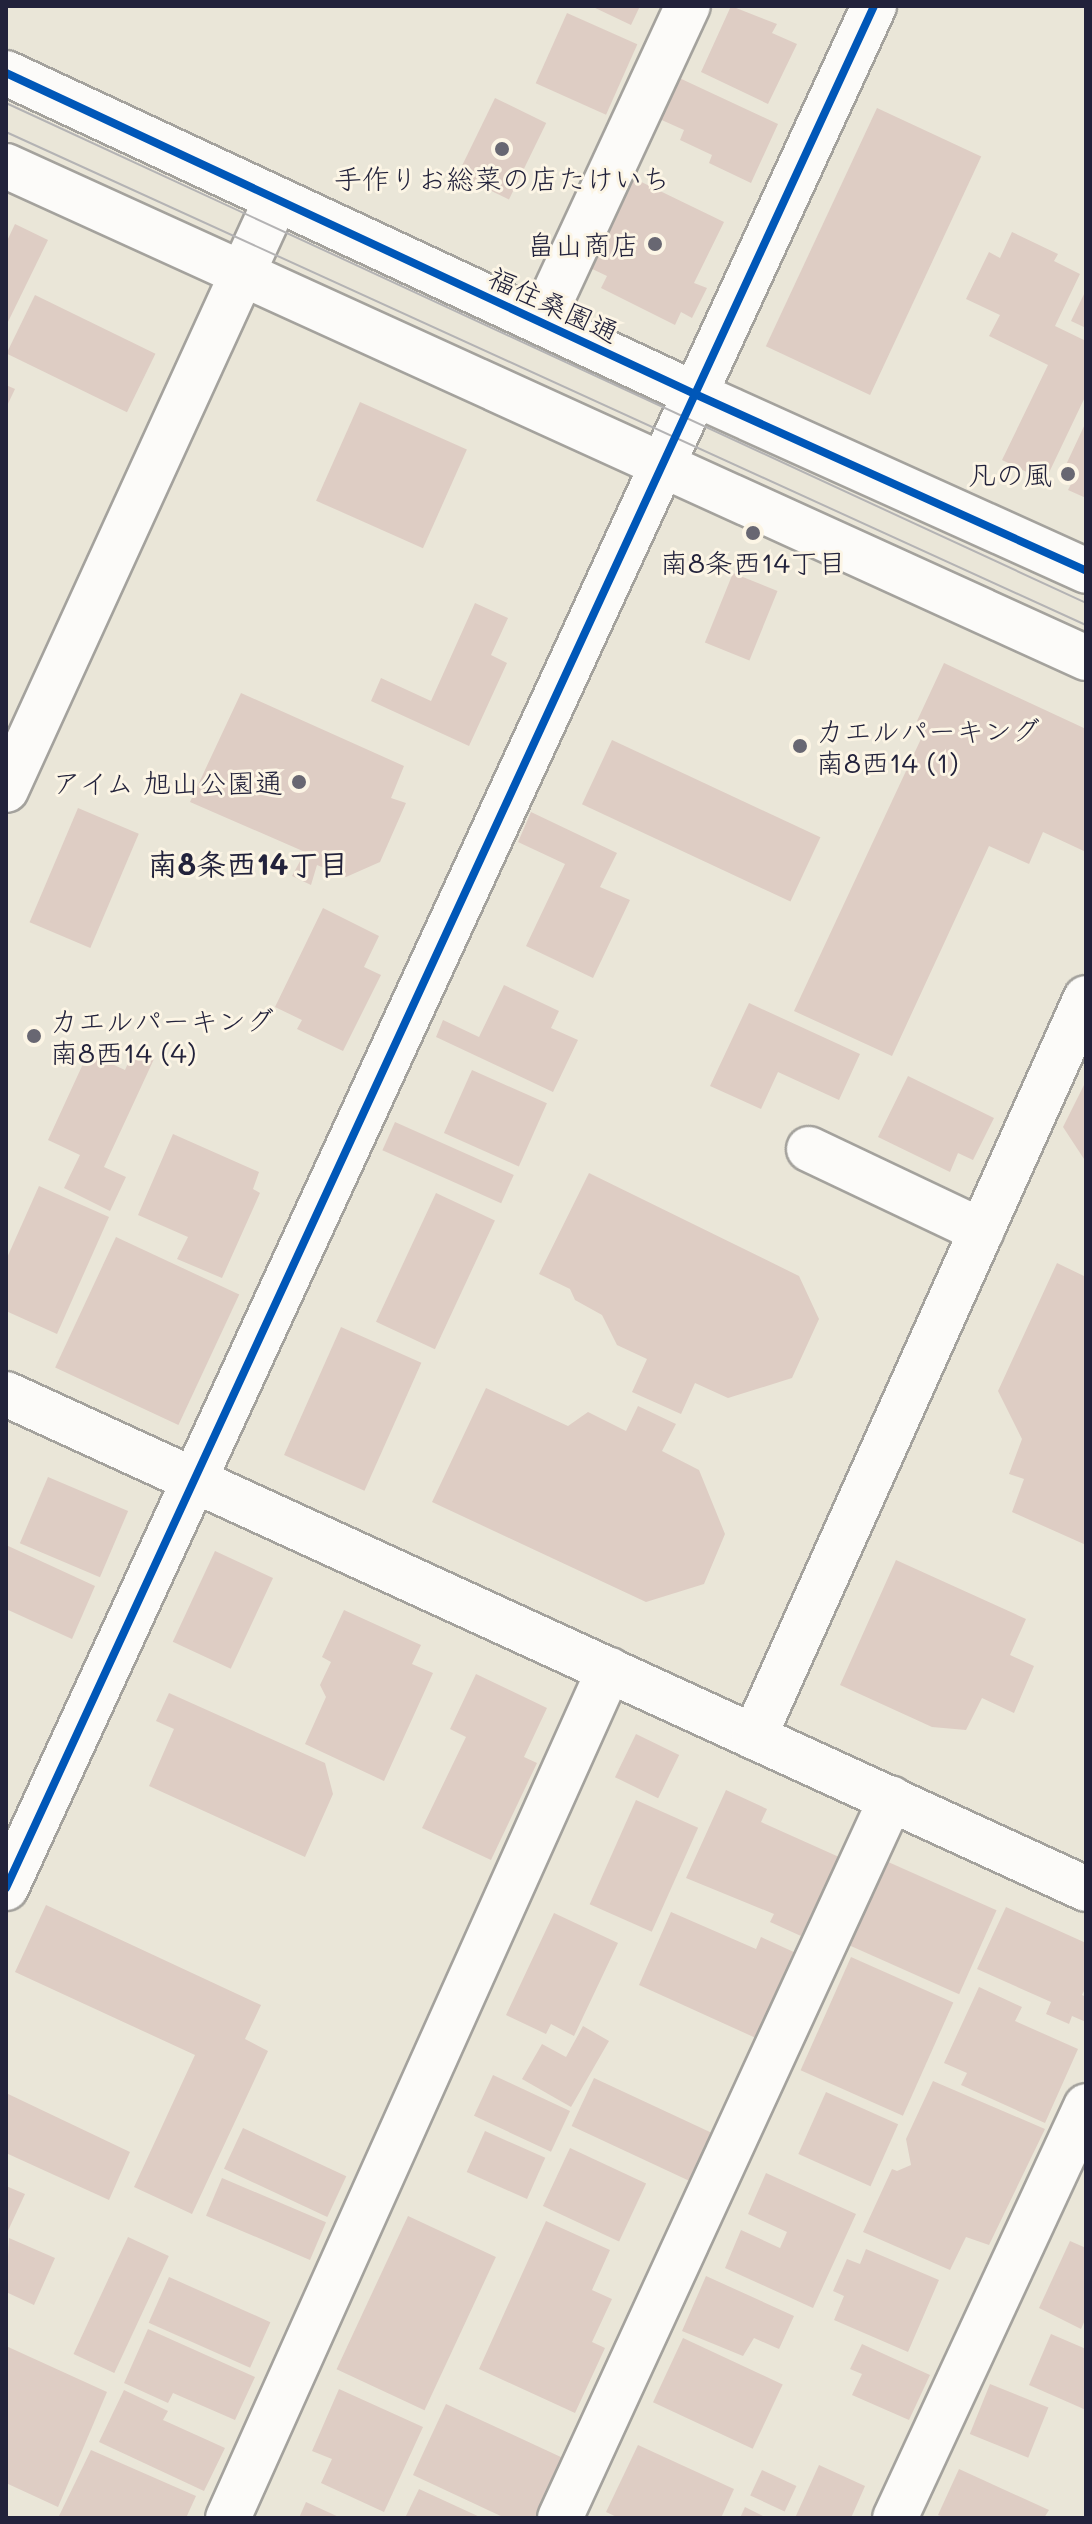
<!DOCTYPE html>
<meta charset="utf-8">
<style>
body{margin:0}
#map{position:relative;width:1092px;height:2524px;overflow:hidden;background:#eae6d8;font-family:Mali,"Klee One",sans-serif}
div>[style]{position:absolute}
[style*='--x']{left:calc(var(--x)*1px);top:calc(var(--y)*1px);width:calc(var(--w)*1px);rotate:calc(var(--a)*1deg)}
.building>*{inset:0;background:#decdc4;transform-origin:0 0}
.roads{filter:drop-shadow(2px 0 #a4a29d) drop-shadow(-2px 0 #a4a29d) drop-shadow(0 2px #a4a29d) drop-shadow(0 -2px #a4a29d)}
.minor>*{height:44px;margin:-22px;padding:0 22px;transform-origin:22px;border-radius:22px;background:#fcfbf9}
.tram>*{height:2px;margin:-1px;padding:0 1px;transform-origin:1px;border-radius:1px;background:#b4b3b4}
.cycleway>*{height:8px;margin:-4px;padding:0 4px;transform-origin:4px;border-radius:4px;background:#0057b8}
.dots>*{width:22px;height:22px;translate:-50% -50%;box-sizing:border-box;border:4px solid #fcf5e5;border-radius:50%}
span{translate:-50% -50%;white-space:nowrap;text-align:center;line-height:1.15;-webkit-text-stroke:6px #fcf5e5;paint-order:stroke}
.poi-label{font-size:28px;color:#22223b}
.right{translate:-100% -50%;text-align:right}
.left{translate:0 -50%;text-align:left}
.street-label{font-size:28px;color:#22223b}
.neighbourhood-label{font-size:30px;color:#22223b;font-weight:700}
.frame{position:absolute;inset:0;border:8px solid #22223b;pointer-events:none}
</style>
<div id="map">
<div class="building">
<i style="clip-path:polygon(591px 6px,640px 6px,631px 25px)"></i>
<i style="clip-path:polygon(731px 6px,777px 24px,772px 33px,797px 44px,768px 104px,701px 72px)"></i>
<i style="left:567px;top:13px;width:77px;height:77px;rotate:24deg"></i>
<i style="clip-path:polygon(675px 76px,778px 124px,751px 183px,709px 163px,712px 155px,680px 140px,684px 130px,655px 117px)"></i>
<i style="left:495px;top:98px;width:57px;height:85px;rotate:26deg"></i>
<i style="left:877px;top:108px;width:115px;height:263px;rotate:25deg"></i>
<i style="clip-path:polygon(629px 176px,724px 222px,694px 283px,707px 288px,692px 318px,681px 312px,675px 325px,601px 288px,607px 276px,586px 266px)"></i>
<i style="clip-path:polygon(15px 224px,48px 240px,6px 326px,6px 243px)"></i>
<i style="clip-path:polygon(1012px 232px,1058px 254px,1054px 261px,1080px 274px,1055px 326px,1086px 341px,1086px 395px,1045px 481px,1002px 460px,1048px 365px,989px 336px,1000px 315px,966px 299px,989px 252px,1000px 258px)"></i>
<i style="clip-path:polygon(1086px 290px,1086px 328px,1071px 321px)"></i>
<i style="left:35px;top:295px;width:134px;height:65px;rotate:26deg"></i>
<i style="clip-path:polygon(6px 385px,15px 389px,6px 408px)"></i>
<i style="left:360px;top:402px;width:117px;height:108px;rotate:24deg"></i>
<i style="clip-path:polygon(1086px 422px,1086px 498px,1068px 490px,1076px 474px,1064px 469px)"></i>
<i style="left:733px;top:573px;width:48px;height:75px;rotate:22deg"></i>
<i style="clip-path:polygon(475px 603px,508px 618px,491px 655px,507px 663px,469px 746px,371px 701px,381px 678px,431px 701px)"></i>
<i style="clip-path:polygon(944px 663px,1086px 729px,1086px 852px,1043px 832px,1029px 864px,989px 846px,892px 1056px,794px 1011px,927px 726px,917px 721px)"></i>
<i style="clip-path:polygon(241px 693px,404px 766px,391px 798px,406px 803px,380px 862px,346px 877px,317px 865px,311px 885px,292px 876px,305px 852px,190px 802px)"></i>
<i style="left:612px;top:740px;width:230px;height:71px;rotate:25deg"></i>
<i style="left:78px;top:808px;width:66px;height:124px;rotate:23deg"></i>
<i style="clip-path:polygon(531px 812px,617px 853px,600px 887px,630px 900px,593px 978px,526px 946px,565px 864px,518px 842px)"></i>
<i style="clip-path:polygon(323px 908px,379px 936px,364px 967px,381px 975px,343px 1051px,297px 1029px,302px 1020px,275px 1007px)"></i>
<i style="clip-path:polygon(504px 985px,559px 1011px,551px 1028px,578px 1040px,553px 1092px,436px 1037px,443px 1020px,479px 1037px)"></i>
<i style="clip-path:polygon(749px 1003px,860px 1054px,839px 1100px,778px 1072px,761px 1109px,710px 1086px)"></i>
<i style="clip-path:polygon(134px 1050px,154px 1059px,104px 1167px,126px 1177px,110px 1211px,64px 1188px,80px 1155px,48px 1140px,88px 1053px,125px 1070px)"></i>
<i style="left:472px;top:1070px;width:82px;height:69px;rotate:24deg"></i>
<i style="clip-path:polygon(908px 1076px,994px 1118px,973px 1160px,958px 1153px,950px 1172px,878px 1137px)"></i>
<i style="clip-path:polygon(1086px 1081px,1086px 1162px,1063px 1127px)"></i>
<i style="left:395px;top:1122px;width:130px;height:31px;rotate:24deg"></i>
<i style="clip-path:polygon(173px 1134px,259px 1172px,253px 1189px,260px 1193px,222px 1278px,177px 1259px,188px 1237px,138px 1215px)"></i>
<i style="clip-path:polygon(589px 1173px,799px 1276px,819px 1319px,792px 1378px,728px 1398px,695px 1383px,681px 1414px,632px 1392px,647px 1359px,617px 1345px,602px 1315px,575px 1300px,570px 1289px,539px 1274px)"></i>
<i style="clip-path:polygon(39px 1186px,109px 1217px,57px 1334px,6px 1311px,6px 1260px)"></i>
<i style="left:436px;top:1193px;width:65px;height:142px;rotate:25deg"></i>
<i style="left:116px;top:1237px;width:136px;height:144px;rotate:25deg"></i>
<i style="clip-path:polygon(1057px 1263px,1086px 1277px,1086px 1545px,1012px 1512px,1024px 1479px,1009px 1474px,1022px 1439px,998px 1391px)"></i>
<i style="left:341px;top:1327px;width:88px;height:140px;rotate:24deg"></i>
<i style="clip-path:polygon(486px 1388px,568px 1426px,588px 1412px,626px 1431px,638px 1406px,676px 1424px,662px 1451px,699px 1470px,725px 1534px,704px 1584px,646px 1602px,432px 1502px)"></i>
<i style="left:48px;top:1477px;width:87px;height:72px;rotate:23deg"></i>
<i style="clip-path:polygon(6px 1545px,95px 1586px,72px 1639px,6px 1609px)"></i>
<i style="left:215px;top:1551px;width:64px;height:100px;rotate:25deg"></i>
<i style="clip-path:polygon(896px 1560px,1026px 1619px,1010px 1655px,1034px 1666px,1014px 1713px,982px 1698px,966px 1730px,932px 1727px,840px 1685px)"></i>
<i style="clip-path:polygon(344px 1610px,421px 1645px,412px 1664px,433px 1673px,384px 1781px,305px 1744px,326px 1697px,320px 1685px,331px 1662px,322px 1657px)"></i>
<i style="clip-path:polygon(476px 1674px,547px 1708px,524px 1757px,537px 1763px,491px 1860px,422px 1828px,466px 1737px,450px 1729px)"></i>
<i style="clip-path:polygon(169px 1693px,325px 1763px,333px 1794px,305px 1857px,149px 1786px,174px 1729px,156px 1721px)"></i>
<i style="left:636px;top:1734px;width:48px;height:48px;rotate:26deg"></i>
<i style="clip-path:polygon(726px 1790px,767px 1809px,761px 1822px,839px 1857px,801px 1936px,770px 1922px,774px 1914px,686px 1878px)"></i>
<i style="left:636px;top:1800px;width:68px;height:114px;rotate:24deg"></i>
<i style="left:886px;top:1861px;width:121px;height:92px;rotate:24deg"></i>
<i style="clip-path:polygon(46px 1905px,261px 2005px,245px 2039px,268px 2051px,192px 2214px,134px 2187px,195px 2055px,15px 1972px)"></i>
<i style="clip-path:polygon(1006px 1907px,1086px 1943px,1086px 1987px,1082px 1995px,1086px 1997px,1086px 2022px,1072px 2016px,1069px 2024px,1046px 2014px,1051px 2002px,977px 1969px)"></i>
<i style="clip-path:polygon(671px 1912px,756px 1949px,761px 1937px,796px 1953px,758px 2039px,639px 1985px)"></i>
<i style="clip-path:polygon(554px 1913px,618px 1943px,574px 2036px,551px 2024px,546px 2034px,506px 2015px)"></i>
<i style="left:851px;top:1957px;width:112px;height:124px;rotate:24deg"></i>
<i style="clip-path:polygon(979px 1987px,1022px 2007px,1015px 2021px,1078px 2049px,1045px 2123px,961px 2085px,967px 2073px,944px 2063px)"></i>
<i style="clip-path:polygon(583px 2026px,609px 2041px,571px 2107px,522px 2079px,542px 2044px,566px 2057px)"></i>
<i style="left:493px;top:2075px;width:85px;height:45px;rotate:25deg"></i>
<i style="left:594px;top:2078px;width:132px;height:53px;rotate:25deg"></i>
<i style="clip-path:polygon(933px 2081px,1045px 2129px,989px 2245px,966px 2237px,950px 2270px,863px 2232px,892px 2169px,897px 2171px,911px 2165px,906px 2139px)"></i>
<i style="left:826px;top:2092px;width:79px;height:68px;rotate:24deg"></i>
<i style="clip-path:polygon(6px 2093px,130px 2152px,109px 2200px,6px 2153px)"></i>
<i style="left:243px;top:2128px;width:114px;height:45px;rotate:25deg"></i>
<i style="left:485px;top:2131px;width:66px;height:45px;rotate:24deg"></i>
<i style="left:570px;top:2148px;width:84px;height:64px;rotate:25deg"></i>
<i style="clip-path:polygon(766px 2173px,856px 2214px,813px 2308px,725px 2268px,741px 2230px,780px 2248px,787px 2232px,748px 2214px)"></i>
<i style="left:222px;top:2178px;width:113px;height:41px;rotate:23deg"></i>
<i style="clip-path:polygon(6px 2186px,25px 2194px,6px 2235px)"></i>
<i style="left:408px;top:2216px;width:97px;height:169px;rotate:25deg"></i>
<i style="clip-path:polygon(546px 2221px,610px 2250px,592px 2290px,612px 2299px,592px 2342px,605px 2348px,575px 2413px,479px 2369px)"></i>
<i style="left:128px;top:2237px;width:45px;height:129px;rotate:25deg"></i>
<i style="clip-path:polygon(9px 2238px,55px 2258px,34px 2305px,6px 2292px)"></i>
<i style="clip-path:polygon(1070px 2241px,1086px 2248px,1086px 2318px,1081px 2329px,1039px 2308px)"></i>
<i style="clip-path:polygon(866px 2249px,939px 2280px,908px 2352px,834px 2320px,844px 2296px,833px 2291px,847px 2259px,860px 2264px)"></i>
<i style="clip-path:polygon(706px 2276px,794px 2316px,779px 2349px,754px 2338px,743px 2356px,682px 2331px)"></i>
<i style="left:169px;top:2277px;width:111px;height:50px;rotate:24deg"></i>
<i style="clip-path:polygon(148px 2329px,255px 2377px,235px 2420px,173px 2393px,168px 2403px,124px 2383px)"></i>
<i style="clip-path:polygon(1051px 2334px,1086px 2349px,1086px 2410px,1029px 2385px)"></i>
<i style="left:683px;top:2338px;width:110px;height:71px;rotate:25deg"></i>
<i style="clip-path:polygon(862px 2344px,930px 2375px,909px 2420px,852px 2395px,862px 2374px,850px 2369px)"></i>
<i style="clip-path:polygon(6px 2346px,107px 2392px,58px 2507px,6px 2483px)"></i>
<i style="left:990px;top:2384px;width:63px;height:54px;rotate:22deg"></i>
<i style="clip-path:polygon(339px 2389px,423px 2427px,384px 2512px,321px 2483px,332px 2459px,312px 2451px)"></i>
<i style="clip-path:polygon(124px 2390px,168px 2411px,163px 2420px,225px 2448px,204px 2491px,99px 2442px)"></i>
<i style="clip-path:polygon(446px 2404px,563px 2458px,535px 2518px,505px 2518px,413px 2475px)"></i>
<i style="clip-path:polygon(638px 2445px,734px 2489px,721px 2518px,619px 2518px,606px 2512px)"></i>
<i style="clip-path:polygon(91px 2450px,196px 2496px,186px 2518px,58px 2518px)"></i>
<i style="clip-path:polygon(819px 2465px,865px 2486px,851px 2518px,795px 2518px)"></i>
<i style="clip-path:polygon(959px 2469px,1049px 2510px,1044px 2518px,946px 2518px,938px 2515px)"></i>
<i style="left:762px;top:2470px;width:38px;height:28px;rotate:25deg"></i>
<i style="clip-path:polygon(419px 2489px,482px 2518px,405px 2518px)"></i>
<i style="clip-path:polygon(306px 2502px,341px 2518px,299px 2518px)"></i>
<i style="clip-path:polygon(745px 2507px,767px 2518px,740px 2518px)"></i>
</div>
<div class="roads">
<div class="minor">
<i style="--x:6;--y:73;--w:762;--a:24.99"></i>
<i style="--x:697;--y:395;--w:427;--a:24.3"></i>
<i style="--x:6;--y:166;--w:1187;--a:24.49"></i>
<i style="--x:541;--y:322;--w:349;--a:-65.1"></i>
<i style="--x:6;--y:790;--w:649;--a:-65.41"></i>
<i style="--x:809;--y:1149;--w:191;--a:25.4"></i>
<i style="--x:6;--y:1394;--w:1188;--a:24.62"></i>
<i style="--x:754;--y:1737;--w:810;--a:-65.81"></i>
<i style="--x:6;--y:1888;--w:2073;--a:-65.24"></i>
<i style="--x:228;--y:2518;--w:930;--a:-65.81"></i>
<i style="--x:560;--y:2518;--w:792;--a:-65.28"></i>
<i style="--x:895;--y:2518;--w:454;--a:-65.1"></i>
</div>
</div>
<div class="tram">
<i style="--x:6;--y:103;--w:1190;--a:24.84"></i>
<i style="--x:6;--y:132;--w:1187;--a:24.54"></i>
</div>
<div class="cycleway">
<i style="--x:6;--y:73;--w:762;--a:24.99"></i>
<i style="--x:697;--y:395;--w:427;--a:24.3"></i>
<i style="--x:6;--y:1888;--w:2073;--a:-65.24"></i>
</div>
<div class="dots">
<i style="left:502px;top:149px;background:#686772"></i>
<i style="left:655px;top:244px;background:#686772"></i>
<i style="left:1068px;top:474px;background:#686772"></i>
<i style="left:753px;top:533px;background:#686772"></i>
<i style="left:800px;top:746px;background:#686772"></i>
<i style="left:299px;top:782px;background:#686772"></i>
<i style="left:34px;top:1036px;background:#686772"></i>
</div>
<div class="poi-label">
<span style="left:502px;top:178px">手作りお総菜の店たけいち</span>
<span class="right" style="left:639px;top:244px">畠山商店</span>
<span class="right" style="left:1052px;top:474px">凡の風</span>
<span style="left:753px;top:562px">南8条西14丁目</span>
<span class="left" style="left:816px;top:746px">カエルパーキング<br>南8西14 (1)</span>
<span class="right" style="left:283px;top:782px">アイム 旭山公園通</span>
<span class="left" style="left:50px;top:1036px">カエルパーキング<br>南8西14 (4)</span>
</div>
<div class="street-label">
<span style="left:554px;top:304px;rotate:25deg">福住桑園通</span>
</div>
<div class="neighbourhood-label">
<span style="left:248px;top:863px">南8条西14丁目</span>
</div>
<div class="frame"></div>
</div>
